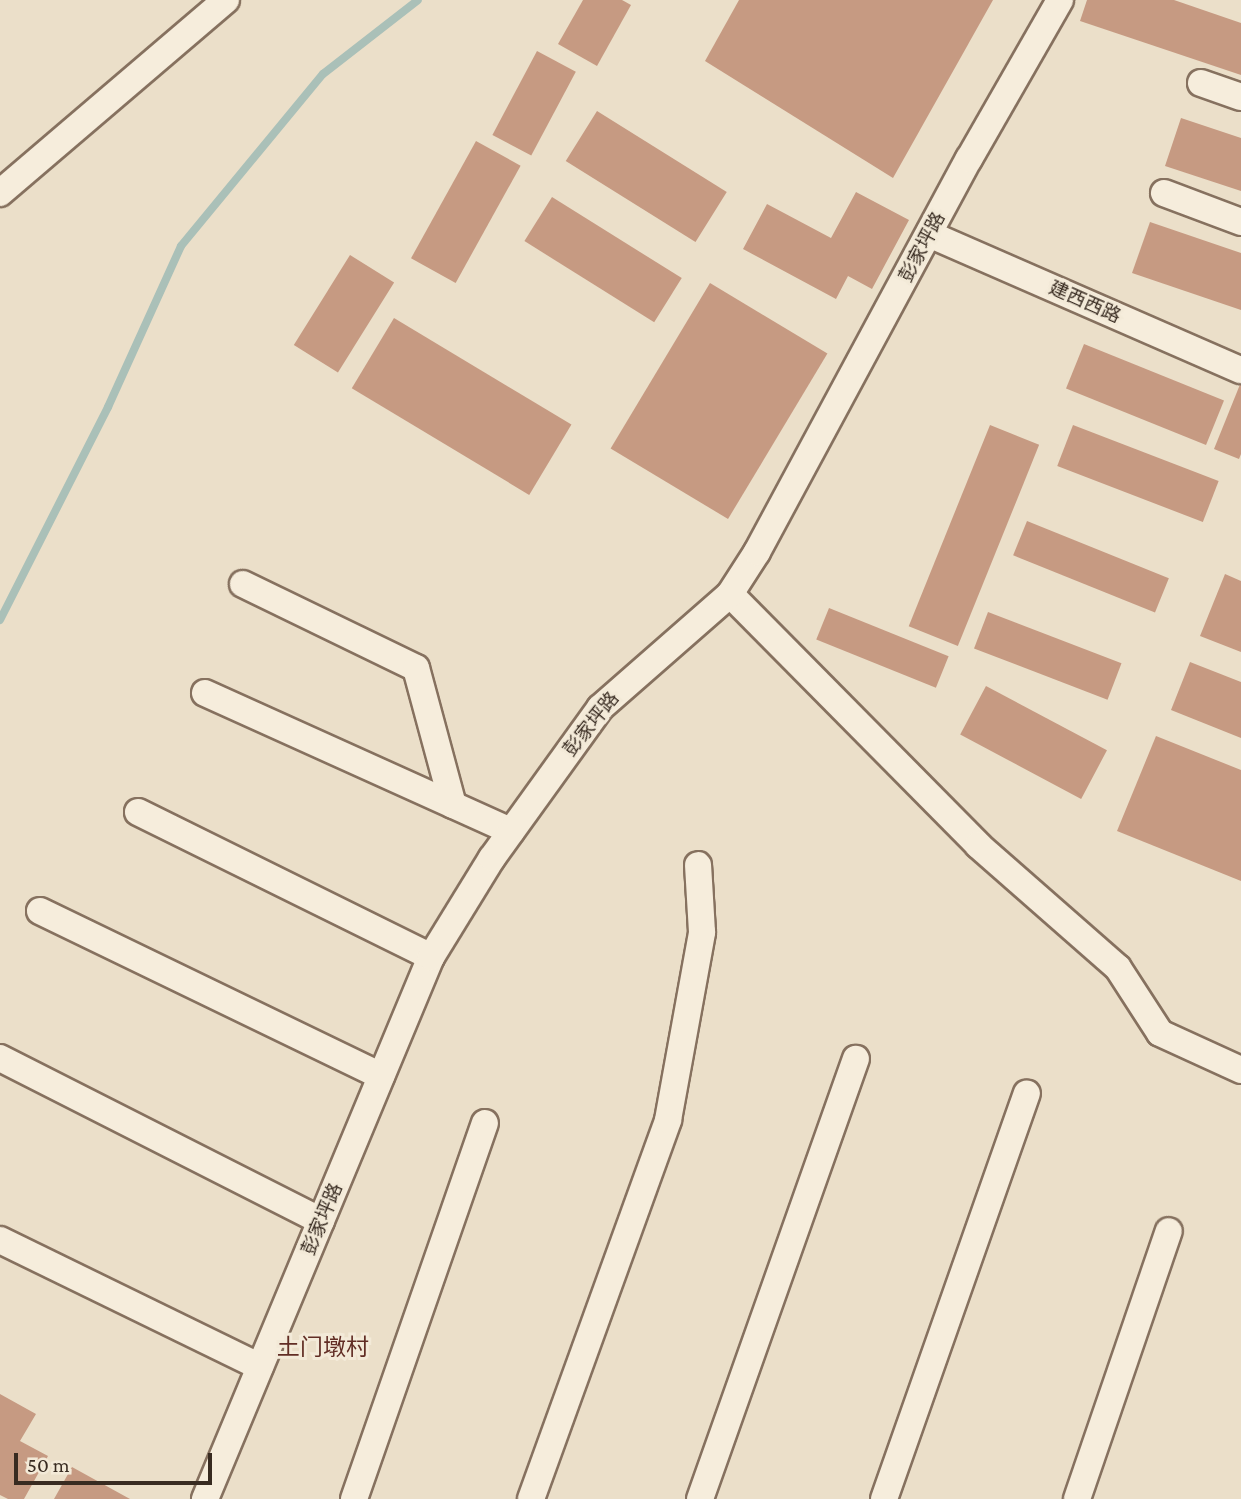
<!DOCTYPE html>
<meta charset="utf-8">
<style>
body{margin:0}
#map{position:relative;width:1241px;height:1499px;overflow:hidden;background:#ebdfc9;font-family:"Crimson Pro","Noto Sans SC",serif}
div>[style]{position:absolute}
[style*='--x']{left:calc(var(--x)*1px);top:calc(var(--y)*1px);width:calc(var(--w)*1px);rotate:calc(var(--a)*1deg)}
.stream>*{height:8px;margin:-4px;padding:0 4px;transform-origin:4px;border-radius:4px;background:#aac0b8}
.building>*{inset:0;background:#c69a82;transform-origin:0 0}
.roads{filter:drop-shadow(2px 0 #86715f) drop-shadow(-2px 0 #86715f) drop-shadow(0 2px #86715f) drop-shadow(0 -2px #86715f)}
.minor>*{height:26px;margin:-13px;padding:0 13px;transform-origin:13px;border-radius:13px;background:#f6eddc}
span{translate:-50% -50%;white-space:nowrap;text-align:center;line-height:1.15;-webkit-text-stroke:6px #f3ead8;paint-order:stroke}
.street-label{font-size:19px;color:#382b21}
.quarter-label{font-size:23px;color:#612d24}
.scale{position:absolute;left:14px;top:1453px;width:198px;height:32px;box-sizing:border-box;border:4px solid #382b21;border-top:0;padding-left:9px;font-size:21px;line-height:24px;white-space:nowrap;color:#382b21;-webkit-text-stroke:5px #f3ead8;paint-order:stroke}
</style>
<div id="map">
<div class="stream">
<i style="--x:0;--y:620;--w:239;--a:-63.1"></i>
<i style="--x:108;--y:407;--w:177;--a:-65.6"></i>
<i style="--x:181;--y:246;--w:223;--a:-50.5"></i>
<i style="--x:323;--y:74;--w:120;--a:-37.9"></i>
</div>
<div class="building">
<i style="clip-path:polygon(583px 0,622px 0,631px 5px,597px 66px,558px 44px)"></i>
<i style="clip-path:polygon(739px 0,993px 0,893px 178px,705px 61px)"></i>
<i style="clip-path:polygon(1087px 0,1174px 0,1241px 23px,1241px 75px,1080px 21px)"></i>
<i style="left:537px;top:51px;width:44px;height:95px;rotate:28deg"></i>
<i style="left:597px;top:111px;width:153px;height:59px;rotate:32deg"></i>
<i style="clip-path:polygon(1181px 118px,1241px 138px,1241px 191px,1165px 166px)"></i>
<i style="left:476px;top:141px;width:51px;height:134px;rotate:29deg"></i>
<i style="clip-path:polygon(856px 192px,909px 220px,872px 289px,848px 276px,836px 299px,743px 249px,767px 204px,831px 238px)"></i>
<i style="left:552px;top:197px;width:153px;height:52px;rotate:32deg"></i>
<i style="clip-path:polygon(1150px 222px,1241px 253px,1241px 310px,1132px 273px)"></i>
<i style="left:350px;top:255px;width:52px;height:106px;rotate:32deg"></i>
<i style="left:710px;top:283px;width:137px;height:193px;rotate:31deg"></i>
<i style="left:394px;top:318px;width:207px;height:82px;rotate:31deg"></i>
<i style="left:1084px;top:344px;width:151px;height:48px;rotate:22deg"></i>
<i style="clip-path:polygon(1241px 382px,1241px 454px,1239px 459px,1214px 449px)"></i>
<i style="left:990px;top:425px;width:53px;height:217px;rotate:22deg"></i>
<i style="left:1073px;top:425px;width:156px;height:44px;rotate:21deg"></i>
<i style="left:1027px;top:521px;width:153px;height:37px;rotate:22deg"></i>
<i style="clip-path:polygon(1225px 574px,1241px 581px,1241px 652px,1200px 636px)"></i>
<i style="left:829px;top:608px;width:129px;height:34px;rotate:22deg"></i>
<i style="left:988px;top:612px;width:143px;height:39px;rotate:21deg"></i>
<i style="clip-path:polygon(1190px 662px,1241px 682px,1241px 738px,1171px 710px)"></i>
<i style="left:986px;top:686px;width:137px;height:55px;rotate:28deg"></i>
<i style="clip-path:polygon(1156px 736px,1241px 770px,1241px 881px,1117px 831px)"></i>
<i style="clip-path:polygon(0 1394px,36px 1414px,20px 1441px,48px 1456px,24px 1499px,8px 1499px,0 1495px)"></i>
<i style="clip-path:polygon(72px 1467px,130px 1499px,54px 1499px)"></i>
</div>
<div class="roads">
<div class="minor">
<i style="--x:1201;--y:83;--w:42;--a:19.3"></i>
<i style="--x:0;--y:193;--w:297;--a:-40.5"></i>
<i style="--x:1164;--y:193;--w:82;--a:20.6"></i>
<i style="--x:929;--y:234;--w:340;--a:23.6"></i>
<i style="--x:243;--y:584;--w:192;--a:25.9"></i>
<i style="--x:416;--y:668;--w:142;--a:74.9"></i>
<i style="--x:730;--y:594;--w:353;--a:45.3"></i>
<i style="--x:978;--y:845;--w:186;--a:41.3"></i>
<i style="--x:1118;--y:968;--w:77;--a:57.1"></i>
<i style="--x:1160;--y:1033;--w:89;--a:24.6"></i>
<i style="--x:205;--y:693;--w:336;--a:24.3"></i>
<i style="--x:138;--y:812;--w:327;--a:26.3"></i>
<i style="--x:40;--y:911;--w:379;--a:25.8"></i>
<i style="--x:0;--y:1058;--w:360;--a:26.9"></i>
<i style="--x:0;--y:1240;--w:289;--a:26"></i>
<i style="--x:205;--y:1499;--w:587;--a:-67.37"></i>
<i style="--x:431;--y:957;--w:116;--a:-58.4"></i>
<i style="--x:492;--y:858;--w:185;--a:-54.2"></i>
<i style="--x:600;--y:708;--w:173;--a:-41.2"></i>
<i style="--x:730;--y:594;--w:50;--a:-57.3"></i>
<i style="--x:757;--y:552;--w:447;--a:-61.7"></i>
<i style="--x:969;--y:159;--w:183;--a:-60.2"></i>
<i style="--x:354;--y:1499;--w:398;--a:-70.8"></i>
<i style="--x:531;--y:1499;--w:403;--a:-70.1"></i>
<i style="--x:668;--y:1120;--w:191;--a:-79.7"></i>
<i style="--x:702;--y:932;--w:67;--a:-93.4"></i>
<i style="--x:700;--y:1499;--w:467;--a:-70.5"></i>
<i style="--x:884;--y:1499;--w:430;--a:-70.6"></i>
<i style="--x:1077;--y:1499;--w:283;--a:-71.1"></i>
</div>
</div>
<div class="street-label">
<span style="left:922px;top:247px;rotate:-62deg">彭家坪路</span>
<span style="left:1085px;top:302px;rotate:24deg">建西西路</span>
<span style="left:591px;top:724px;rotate:-51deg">彭家坪路</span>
<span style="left:322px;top:1219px;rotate:-67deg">彭家坪路</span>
</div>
<div class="quarter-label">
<span style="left:323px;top:1347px">土门墩村</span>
</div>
<div class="scale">50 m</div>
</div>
